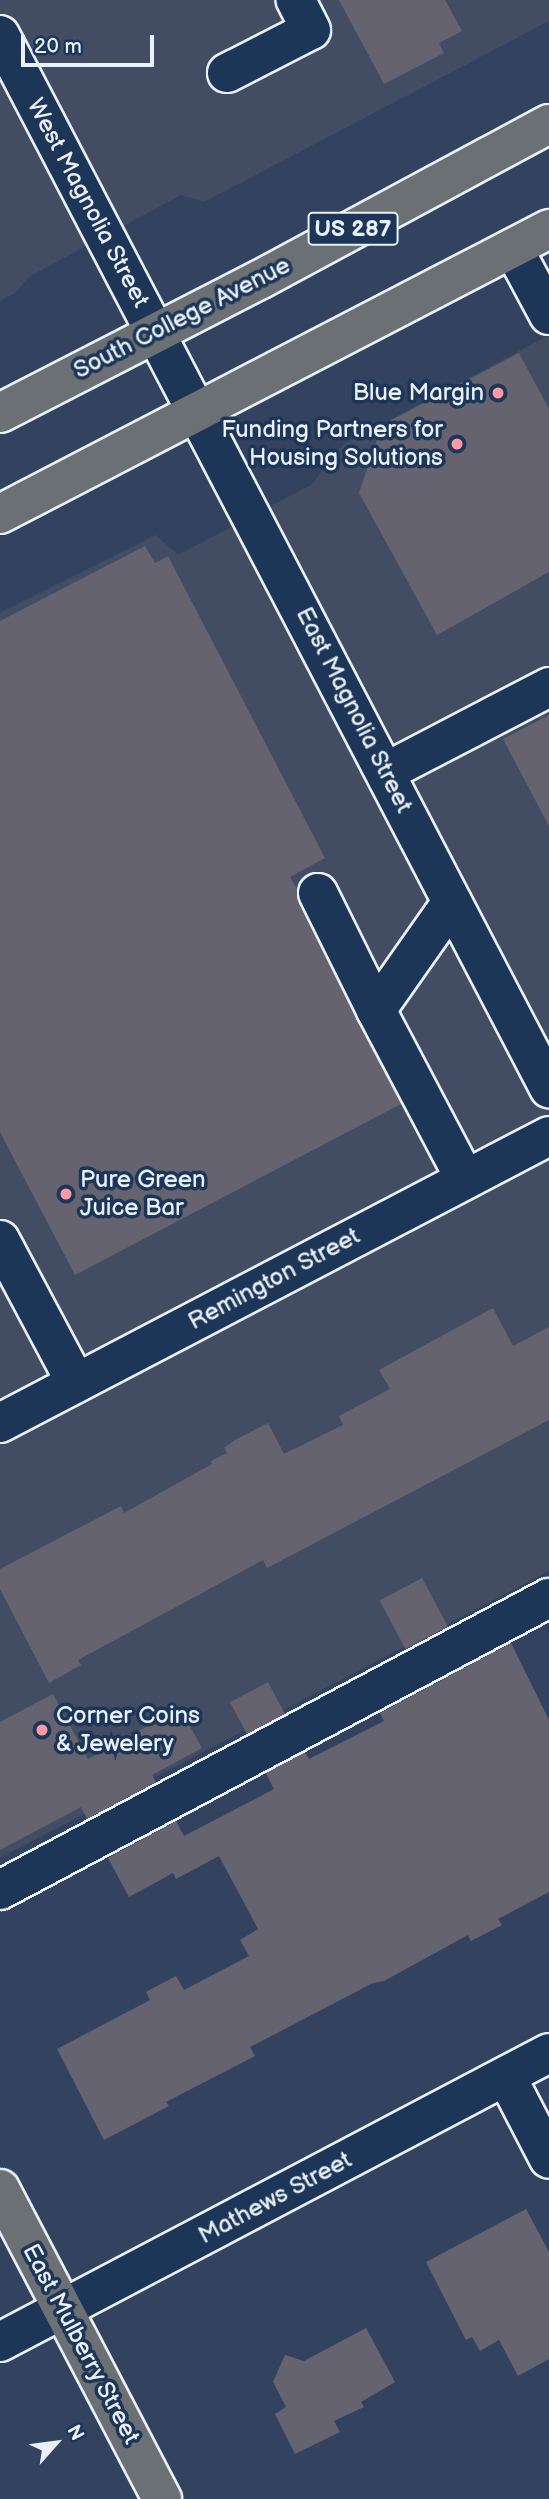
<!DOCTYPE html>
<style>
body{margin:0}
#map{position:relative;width:549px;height:2499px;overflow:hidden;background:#33435f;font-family:"Balsamiq Sans",sans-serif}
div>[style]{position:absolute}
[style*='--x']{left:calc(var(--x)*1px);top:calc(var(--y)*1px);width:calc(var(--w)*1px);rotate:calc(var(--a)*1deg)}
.built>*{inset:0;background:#424d64}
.building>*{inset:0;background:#666371;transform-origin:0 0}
.roads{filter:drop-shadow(2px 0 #e8f1f8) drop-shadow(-2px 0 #e8f1f8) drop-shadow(0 2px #e8f1f8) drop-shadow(0 -2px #e8f1f8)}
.minor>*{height:38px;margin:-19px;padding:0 19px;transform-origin:19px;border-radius:19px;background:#1d3557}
.highway>*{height:38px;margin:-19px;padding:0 19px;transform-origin:19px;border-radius:19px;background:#6a7074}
.dots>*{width:19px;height:19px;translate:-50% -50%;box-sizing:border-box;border:4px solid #1d3557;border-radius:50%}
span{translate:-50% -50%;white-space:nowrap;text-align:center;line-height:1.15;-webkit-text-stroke:7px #1d3557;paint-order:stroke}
.shield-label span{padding:2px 5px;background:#1d3557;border:2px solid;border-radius:5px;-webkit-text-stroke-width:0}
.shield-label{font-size:23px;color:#e8f1f8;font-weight:700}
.street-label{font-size:24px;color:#e8f1f8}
.poi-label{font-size:24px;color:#e8f1f8}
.right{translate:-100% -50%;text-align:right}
.left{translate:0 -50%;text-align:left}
.north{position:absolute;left:21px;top:2408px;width:70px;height:70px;-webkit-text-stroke:5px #1d3557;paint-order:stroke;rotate:62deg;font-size:19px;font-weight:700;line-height:28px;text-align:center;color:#e8f1f8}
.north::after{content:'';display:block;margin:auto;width:24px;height:32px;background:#e8f1f8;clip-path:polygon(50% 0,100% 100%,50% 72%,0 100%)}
.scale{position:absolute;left:21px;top:35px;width:133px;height:32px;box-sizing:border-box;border:4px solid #e8f1f8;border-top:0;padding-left:9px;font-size:21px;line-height:24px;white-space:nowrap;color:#e8f1f8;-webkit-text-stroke:5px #1d3557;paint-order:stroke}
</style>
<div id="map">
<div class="built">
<i style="clip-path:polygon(0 0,549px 0,549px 21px,204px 202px,181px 195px,30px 276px,15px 293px,0 301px)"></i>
<i style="clip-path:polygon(549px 335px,549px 1571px,0 1858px,0 613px,156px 535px,178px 555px,311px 485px,343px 445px)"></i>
</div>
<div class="building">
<i style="clip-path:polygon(339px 0,445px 0,462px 31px,439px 43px,444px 53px,384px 84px)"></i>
<i style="clip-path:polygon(519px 353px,549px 409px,549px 572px,437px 635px,359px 493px,382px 425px)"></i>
<i style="clip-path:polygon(145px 546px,155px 563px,168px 556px,325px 858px,290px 877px,297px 889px,298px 902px,401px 1104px,75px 1275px,0 1132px,0 621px)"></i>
<i style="clip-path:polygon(549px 715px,549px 826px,503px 739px)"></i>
<i style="clip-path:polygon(493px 1308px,513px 1346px,549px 1327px,549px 1420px,267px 1568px,263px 1560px,78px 1660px,81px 1665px,49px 1683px,0 1589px,0 1569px,121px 1506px,124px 1513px,212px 1464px,211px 1461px,227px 1453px,224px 1448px,235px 1440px,268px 1423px,284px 1454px,343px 1425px,339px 1416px,390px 1389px,379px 1370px)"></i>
<i style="left:422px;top:1578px;width:55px;height:48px;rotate:62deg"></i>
<i style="clip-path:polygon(511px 1643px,549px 1720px,549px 1892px,498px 1919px,502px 1925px,471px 1941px,468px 1935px,384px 1981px,373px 1983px,250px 2047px,255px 2056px,166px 2102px,169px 2106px,104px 2140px,57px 2049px,150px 2000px,146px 1992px,176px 1976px,184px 1990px,249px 1956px,240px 1940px,258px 1929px,219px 1856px,176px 1879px,173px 1873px,129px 1897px,108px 1858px,176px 1821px,184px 1836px,274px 1789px,266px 1773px,305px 1752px,309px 1759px,384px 1721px,380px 1713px)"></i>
<i style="left:268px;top:1682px;width:36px;height:43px;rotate:62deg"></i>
<i style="clip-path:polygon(53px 1694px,88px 1759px,180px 1708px,202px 1748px,152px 1775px,156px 1782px,87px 1819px,81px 1807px,0 1850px,0 1722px)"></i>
<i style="clip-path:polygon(526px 2209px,549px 2252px,549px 2359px,518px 2376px,499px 2340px,480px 2351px,472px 2337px,466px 2340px,426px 2262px)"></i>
<i style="clip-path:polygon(366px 2328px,395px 2382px,361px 2402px,364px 2407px,334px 2421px,340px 2432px,295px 2454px,275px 2414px,286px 2407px,273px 2382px,285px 2355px,304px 2361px)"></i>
</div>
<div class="roads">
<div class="minor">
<i style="--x:0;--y:35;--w:1188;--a:62.46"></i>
<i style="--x:227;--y:73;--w:94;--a:-27.1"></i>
<i style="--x:311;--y:30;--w:34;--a:-117"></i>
<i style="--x:513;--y:248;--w:76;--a:61.8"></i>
<i style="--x:386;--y:772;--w:184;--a:-27.5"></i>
<i style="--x:318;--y:893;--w:131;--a:63.6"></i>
<i style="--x:452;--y:902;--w:132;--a:125.1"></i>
<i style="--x:376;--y:1010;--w:191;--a:62.2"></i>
<i style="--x:0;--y:1240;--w:162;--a:62"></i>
<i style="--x:0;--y:1423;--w:619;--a:-27.6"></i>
<i style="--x:0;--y:1890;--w:622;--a:-28.01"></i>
<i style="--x:506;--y:2076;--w:93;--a:62.6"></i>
<i style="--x:0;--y:2342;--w:620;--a:-27.76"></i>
</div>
<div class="highway">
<i style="--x:0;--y:413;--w:293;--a:-27.2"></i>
<i style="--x:261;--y:279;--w:327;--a:-28.3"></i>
<i style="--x:0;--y:514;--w:619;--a:-27.43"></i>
<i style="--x:0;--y:2189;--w:350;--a:62.4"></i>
</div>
</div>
<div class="dots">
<i style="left:498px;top:393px;background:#ff9aa2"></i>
<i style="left:457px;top:444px;background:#ff9aa2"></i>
<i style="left:66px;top:1194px;background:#ff9aa2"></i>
<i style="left:42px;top:1730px;background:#ff9aa2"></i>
</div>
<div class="shield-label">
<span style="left:353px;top:229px">US 287</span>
</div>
<div class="street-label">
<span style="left:88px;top:203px;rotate:62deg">West Magnolia Street</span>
<span style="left:182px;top:318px;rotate:-27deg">South College Avenue</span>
<span style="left:354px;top:710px;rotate:63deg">East Magnolia Street</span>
<span style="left:274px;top:1279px;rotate:-28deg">Remington Street</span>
<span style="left:275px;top:2198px;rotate:-28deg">Mathews Street</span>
<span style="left:81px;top:2344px;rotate:62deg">East Mulberry Street</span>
</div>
<div class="poi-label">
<span class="right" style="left:484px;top:393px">Blue Margin</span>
<span class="right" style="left:443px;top:444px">Funding Partners for<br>Housing Solutions</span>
<span class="left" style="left:80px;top:1194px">Pure Green<br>Juice Bar</span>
<span class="left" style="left:56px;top:1730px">Corner Coins<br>&amp; Jewelery</span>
</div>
<div class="north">N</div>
<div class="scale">20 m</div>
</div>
